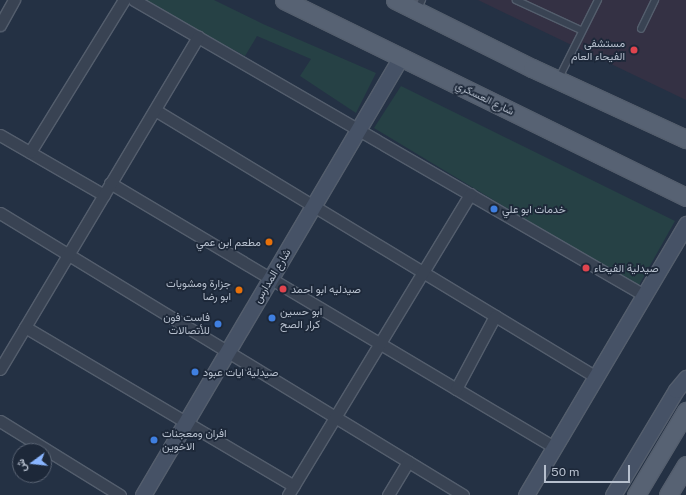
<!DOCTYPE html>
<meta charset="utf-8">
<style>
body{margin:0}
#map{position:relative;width:686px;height:495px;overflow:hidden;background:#243144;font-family:"Public Sans",Vazirmatn,sans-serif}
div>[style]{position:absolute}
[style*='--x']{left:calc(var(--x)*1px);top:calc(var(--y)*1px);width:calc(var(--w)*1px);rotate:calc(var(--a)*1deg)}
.medical>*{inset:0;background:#343144}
.green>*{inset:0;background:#264145}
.roads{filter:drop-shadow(1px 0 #545e6d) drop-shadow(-1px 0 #545e6d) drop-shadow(0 1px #545e6d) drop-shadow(0 -1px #545e6d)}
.lane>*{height:5.5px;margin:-2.75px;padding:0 2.75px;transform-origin:2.75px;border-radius:2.75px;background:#394353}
.street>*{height:11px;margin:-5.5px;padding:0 5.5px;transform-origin:5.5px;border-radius:5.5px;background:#394353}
.secondary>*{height:15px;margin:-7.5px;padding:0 7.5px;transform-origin:7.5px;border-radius:7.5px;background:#465266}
.primary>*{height:17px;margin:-8.5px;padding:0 8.5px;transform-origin:8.5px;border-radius:8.5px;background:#576273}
.dots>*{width:11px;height:11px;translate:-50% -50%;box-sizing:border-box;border:2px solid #1d2839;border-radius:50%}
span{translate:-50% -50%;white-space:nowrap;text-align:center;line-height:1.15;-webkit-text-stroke:3.5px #1d2839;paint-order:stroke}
.poi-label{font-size:11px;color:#b6bfcd}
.right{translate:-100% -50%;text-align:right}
.left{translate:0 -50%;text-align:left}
.street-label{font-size:11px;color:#b6bfcd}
.north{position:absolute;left:12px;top:443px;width:40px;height:40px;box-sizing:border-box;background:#1d2839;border:1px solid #5a6474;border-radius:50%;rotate:255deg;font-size:11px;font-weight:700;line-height:16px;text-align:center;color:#b6bfcd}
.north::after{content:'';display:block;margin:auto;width:14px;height:18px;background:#89b5ff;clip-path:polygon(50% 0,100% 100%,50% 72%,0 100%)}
.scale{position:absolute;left:544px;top:465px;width:86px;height:18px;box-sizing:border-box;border:2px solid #b6bfcd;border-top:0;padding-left:5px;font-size:12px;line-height:14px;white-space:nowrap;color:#b6bfcd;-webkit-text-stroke:3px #1d2839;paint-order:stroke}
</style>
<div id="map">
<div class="medical">
<i style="clip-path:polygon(478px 0,686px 0,686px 100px)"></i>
</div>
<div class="green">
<i style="clip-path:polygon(141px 0,214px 0,263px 24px,376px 73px,356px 113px,300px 76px,311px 59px,257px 36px,245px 56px)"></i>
<i style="clip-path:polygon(401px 86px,675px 221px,638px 287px,374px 128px)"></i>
</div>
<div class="roads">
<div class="lane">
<i style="--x:516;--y:0;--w:72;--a:24.8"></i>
<i style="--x:418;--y:9;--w:10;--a:-66"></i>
<i style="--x:641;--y:29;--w:32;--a:-64"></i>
<i style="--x:559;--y:78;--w:87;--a:-63.4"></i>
</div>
<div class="street">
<i style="--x:134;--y:0;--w:589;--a:30.05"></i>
<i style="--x:0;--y:25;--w:29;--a:-61"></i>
<i style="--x:155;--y:110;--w:516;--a:31.19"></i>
<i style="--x:0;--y:135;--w:120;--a:30"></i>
<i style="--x:30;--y:152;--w:179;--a:-58.3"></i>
<i style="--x:110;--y:183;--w:517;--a:30.74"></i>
<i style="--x:0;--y:213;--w:542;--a:31.34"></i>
<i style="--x:25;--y:327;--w:312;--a:30.6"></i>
<i style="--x:0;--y:369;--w:387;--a:-59.2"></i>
<i style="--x:456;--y:389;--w:83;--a:-61.9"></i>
<i style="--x:0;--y:421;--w:141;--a:31.7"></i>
<i style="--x:288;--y:495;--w:352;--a:-58.8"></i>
<i style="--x:388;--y:495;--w:39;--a:-59"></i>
</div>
<div class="secondary">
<i style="--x:143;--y:495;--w:508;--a:-59.5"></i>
<i style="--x:526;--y:495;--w:315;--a:-59.4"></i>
<i style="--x:613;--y:495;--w:122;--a:-59"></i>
<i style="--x:676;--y:390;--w:16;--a:-50"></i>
</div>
<div class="primary">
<i style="--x:284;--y:0;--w:448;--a:26.1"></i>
<i style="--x:395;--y:0;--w:153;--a:26.4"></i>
<i style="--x:532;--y:68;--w:170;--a:24.8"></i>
<i style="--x:636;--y:495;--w:98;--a:-59.2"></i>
<i style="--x:668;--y:495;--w:35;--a:-59"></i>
</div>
</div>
<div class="dots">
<i style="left:634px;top:50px;background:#e0444e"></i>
<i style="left:494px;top:209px;background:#3f7fe0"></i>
<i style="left:269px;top:242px;background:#e8710a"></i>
<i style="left:586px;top:268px;background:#e0444e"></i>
<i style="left:283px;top:289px;background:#e0444e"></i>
<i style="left:239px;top:290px;background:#e8710a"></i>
<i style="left:272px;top:318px;background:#3f7fe0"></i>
<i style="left:218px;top:324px;background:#3f7fe0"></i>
<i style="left:195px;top:372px;background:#3f7fe0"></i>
<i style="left:154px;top:440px;background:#3f7fe0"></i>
</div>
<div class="poi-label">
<span class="right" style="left:625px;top:50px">مستشفى<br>الفيحاء العام</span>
<span class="left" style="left:502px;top:209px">خدمات ابو علي</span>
<span class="right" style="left:261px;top:242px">مطعم ابن عمي</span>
<span class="left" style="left:594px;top:268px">صيدلية الفيحاء</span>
<span class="right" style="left:231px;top:290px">جزارة ومشويات<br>ابو رضا</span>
<span class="left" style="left:291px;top:289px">صيدليه ابو احمد</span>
<span class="left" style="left:280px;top:318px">ابو حسين<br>كرار الصح</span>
<span class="right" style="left:210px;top:324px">فاست فون<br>للأتصالات</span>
<span class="left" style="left:203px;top:372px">صيدلية ايات عبود</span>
<span class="left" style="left:162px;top:440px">افران ومعجنات<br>الاخوين</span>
</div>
<div class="street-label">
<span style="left:485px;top:98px;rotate:26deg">شارع العسكري</span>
<span style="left:272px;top:276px;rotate:-59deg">شارع المدارس</span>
</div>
<div class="north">ش</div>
<div class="scale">50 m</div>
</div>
